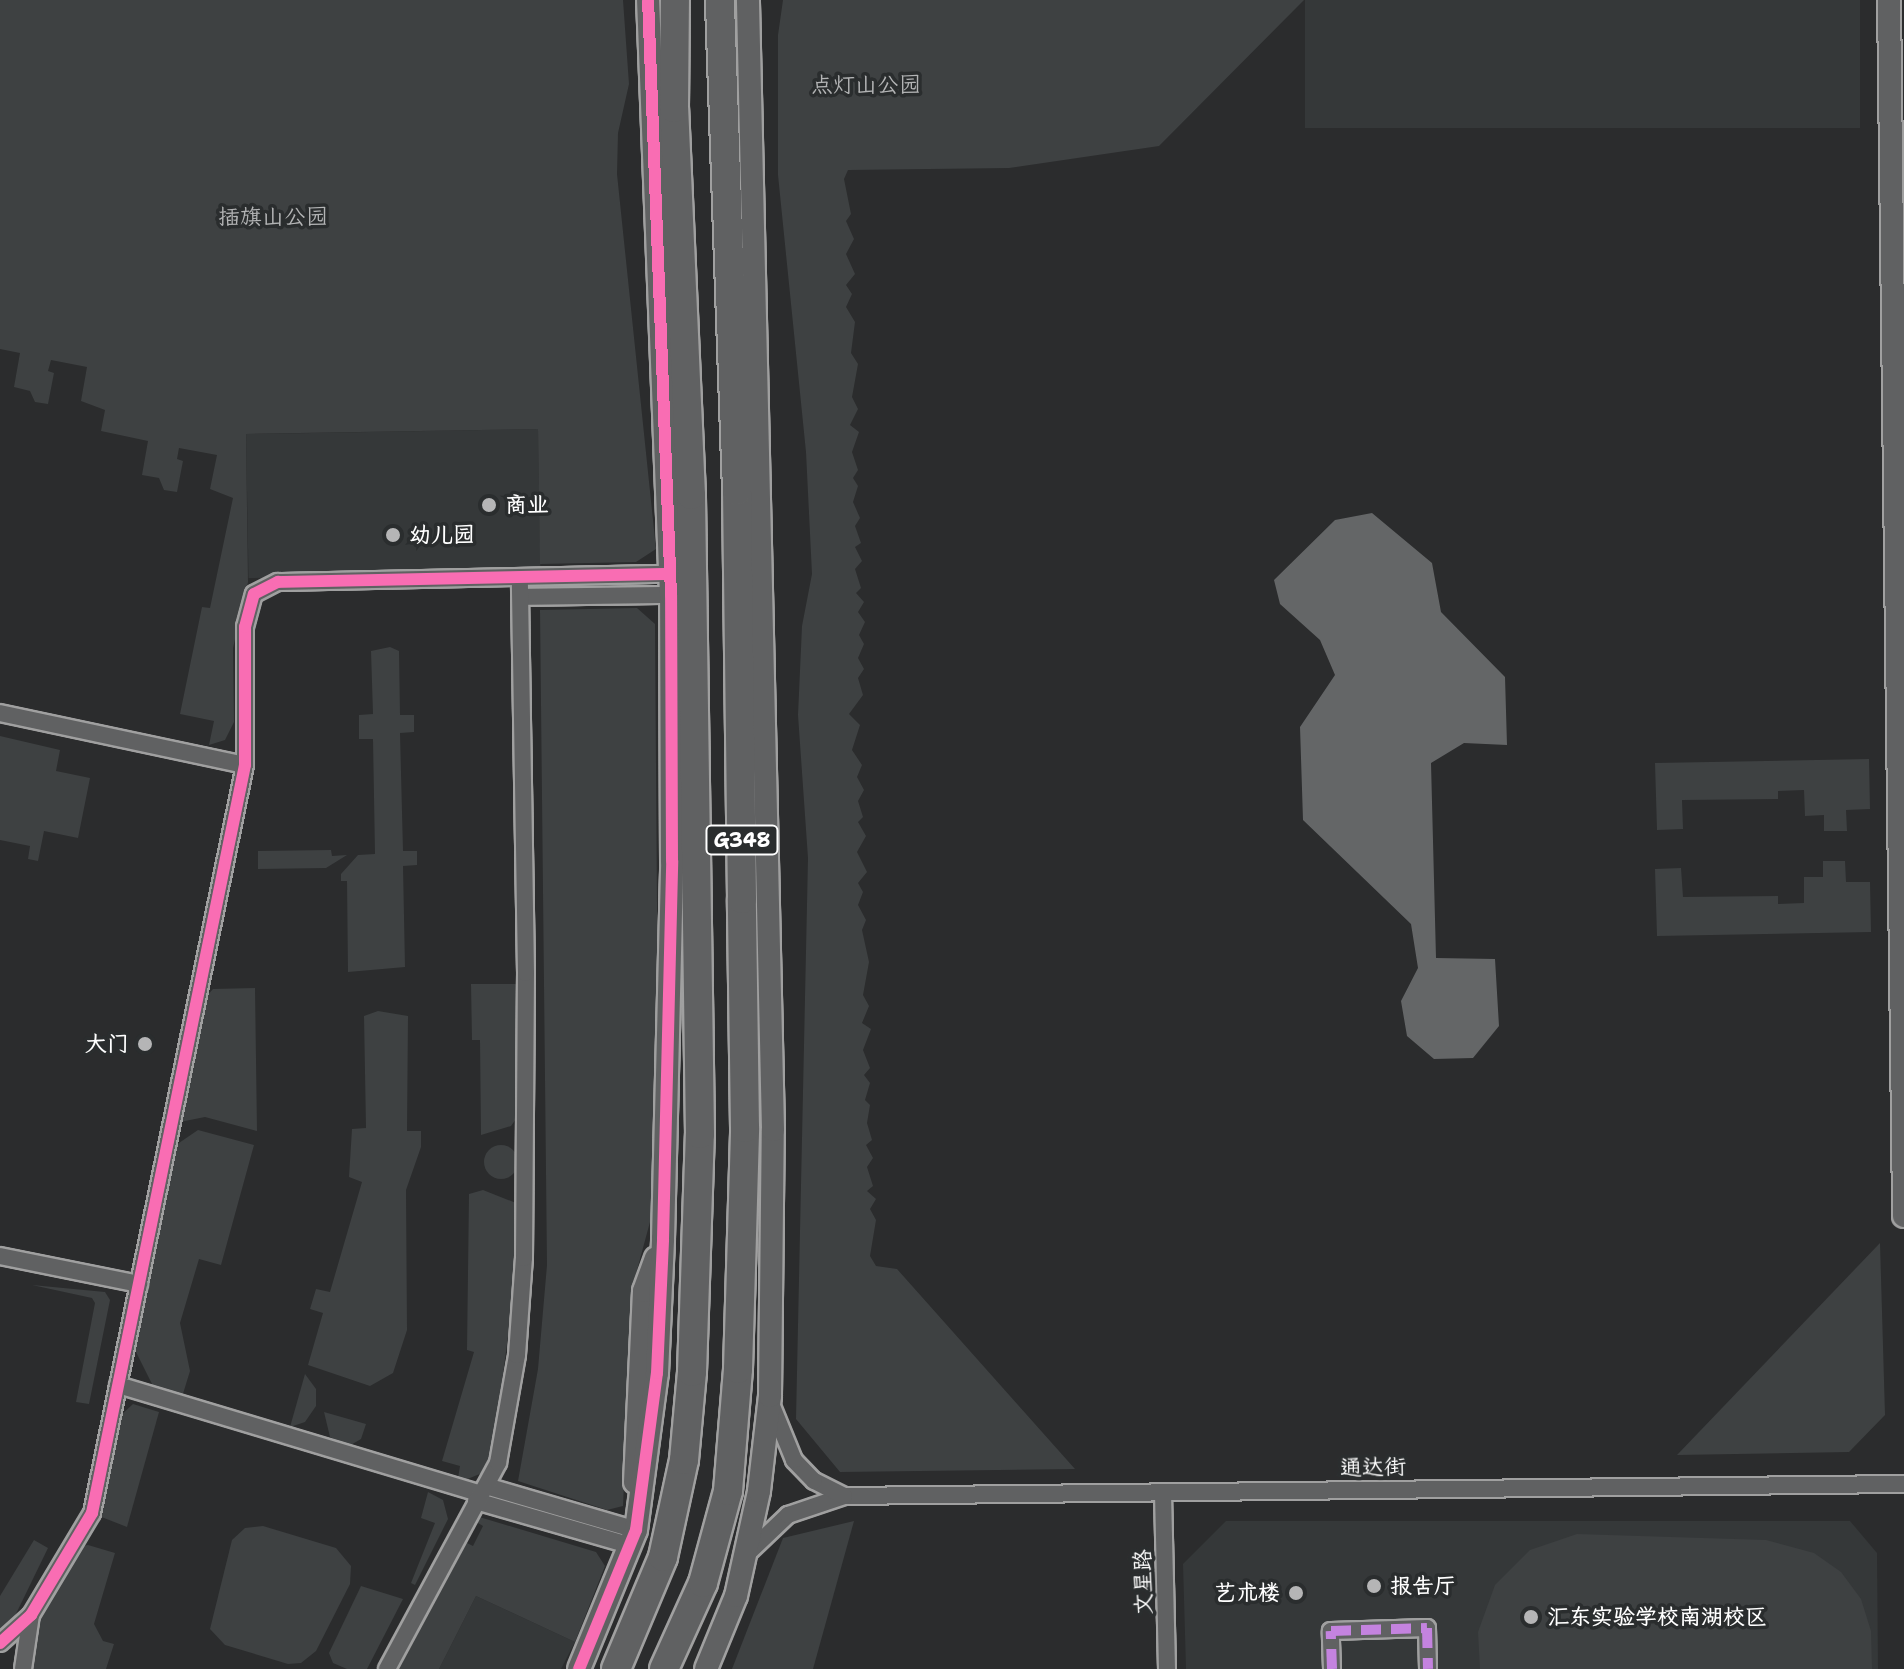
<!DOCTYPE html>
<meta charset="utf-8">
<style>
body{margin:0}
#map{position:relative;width:1904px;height:1669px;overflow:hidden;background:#2b2c2d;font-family:"Shantell Sans","LXGW WenKai TC",sans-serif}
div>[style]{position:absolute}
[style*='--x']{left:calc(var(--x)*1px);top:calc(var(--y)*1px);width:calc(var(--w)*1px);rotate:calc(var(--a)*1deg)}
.built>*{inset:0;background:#353839;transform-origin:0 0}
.green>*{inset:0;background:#3e4142}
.round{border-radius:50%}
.water>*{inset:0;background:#646667}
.roads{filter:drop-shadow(2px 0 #a0a0a0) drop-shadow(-2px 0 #a0a0a0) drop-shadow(0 2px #a0a0a0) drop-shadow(0 -2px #a0a0a0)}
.street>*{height:16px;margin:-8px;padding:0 8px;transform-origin:8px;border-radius:8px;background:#606162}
.secondary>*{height:22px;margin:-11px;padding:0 11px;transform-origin:11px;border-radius:11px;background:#606162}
.highway>*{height:28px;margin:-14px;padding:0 14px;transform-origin:14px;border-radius:14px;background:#606162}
.quiet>*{height:10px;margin-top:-5px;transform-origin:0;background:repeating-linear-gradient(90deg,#c483df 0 20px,transparent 0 30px)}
.cycleway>*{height:12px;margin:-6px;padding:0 6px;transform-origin:6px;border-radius:6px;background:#f96db3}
.dots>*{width:22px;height:22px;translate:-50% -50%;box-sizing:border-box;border:4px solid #2a2d2e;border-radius:50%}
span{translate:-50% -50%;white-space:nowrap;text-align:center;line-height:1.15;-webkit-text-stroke:7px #2a2d2e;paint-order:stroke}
.shield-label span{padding:2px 6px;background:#2a2d2e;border:2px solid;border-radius:6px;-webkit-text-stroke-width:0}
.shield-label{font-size:20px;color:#fff;font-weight:700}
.park-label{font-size:22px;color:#b3b4b5}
.poi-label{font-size:22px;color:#fff;font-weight:700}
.left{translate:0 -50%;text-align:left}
.right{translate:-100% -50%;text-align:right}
.street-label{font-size:22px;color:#fff}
</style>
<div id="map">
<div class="built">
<i style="left:1305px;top:0;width:555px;height:128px"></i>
<i style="left:538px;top:429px;width:144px;height:292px;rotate:89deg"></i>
<i style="clip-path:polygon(1226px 1521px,1850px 1521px,1877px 1553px,1878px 1669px,1186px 1669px,1183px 1564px)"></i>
<i style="clip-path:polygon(476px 1596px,575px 1642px,561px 1669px,439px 1669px)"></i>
</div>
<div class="green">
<i style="clip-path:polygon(0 0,623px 0,629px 84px,618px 133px,617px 174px,656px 549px,636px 562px,540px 564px,538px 429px,246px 434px,248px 582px,233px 648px,234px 722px,225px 740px,209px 745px,214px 721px,180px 714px,202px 607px,210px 608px,233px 498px,210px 489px,217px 455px,179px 448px,177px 459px,183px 461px,177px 492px,164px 490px,159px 478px,142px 475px,148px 441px,101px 431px,105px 410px,81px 401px,87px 367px,51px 360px,48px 371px,54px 373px,48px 404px,35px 402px,30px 391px,14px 387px,20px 353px,0 349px)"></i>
<i style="clip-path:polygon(783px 0,1304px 0,1159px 146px,1009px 168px,848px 170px,844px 179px,851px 214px,846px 221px,854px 239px,846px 254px,855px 274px,846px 285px,852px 294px,846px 307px,855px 322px,851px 353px,858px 364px,852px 397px,858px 409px,850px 425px,859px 432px,852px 452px,858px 470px,853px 478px,858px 486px,853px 502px,860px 518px,855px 526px,861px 543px,855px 547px,862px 561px,855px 569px,861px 588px,856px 593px,864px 602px,858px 612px,865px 622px,859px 635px,864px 644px,858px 658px,864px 669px,858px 678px,863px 695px,849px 714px,860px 725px,852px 750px,862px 765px,857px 777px,864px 790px,858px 801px,863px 817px,858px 822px,866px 836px,857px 852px,867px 872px,858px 883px,863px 892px,858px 905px,866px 920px,862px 930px,869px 962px,863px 995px,869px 1006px,862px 1023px,871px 1029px,863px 1050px,870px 1068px,864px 1075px,870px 1083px,865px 1100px,870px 1105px,867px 1123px,872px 1140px,866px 1145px,873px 1158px,867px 1167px,873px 1186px,867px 1191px,876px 1199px,870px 1209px,876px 1220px,870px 1256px,876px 1266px,897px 1269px,1075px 1469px,840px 1472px,796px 1419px,808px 858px,798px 715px,802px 626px,812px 574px,806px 452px,778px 175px,778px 35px)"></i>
<i style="clip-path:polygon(637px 608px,655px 624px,658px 1045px,650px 1222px,633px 1285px,623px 1506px,607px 1510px,518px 1481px,538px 1369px,547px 1265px,540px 610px)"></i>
<i style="clip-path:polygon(390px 647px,399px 651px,400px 715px,414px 715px,414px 732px,400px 733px,403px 851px,417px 851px,417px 865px,403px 866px,405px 967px,348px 972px,347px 881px,341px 881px,341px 874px,358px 855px,375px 854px,373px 739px,359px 739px,359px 715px,373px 714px,371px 651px)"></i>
<i style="clip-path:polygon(0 736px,60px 750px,56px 771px,90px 778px,78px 838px,44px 831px,38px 861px,28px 859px,30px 846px,0 840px)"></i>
<i style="clip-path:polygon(1869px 759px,1870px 809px,1846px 810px,1847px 831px,1824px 831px,1824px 815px,1805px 816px,1804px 790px,1778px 791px,1778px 799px,1682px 800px,1683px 829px,1657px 830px,1655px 763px)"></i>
<i style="clip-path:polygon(331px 850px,332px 856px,347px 855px,326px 868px,258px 869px,258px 851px)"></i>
<i style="clip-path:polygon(1823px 861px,1845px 861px,1846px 882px,1870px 882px,1871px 932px,1657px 936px,1655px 869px,1681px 868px,1683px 897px,1778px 896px,1778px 904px,1804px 903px,1804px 877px,1823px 877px)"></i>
<i style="clip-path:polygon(471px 984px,516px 984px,516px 1119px,511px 1126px,481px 1135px,480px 1040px,472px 1040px)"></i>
<i style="clip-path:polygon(255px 988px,257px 1131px,205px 1117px,180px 1122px,205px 998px,213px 989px)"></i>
<i style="clip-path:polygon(378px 1011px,408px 1016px,407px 1131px,421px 1131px,421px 1147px,406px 1190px,407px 1330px,393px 1373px,370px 1386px,308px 1365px,323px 1313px,310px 1309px,316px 1289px,330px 1292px,362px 1182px,349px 1177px,352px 1129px,366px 1128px,364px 1016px)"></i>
<i style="clip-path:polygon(198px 1130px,254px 1145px,221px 1265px,199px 1259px,180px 1323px,190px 1371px,182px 1397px,153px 1386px,134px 1348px,176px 1145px)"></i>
<i class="round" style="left:484px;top:1145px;width:34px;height:34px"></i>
<i style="clip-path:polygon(483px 1190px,516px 1203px,517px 1267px,492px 1459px,487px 1471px,465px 1480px,458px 1478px,460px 1466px,442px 1461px,474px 1352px,467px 1350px,469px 1194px)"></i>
<i style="clip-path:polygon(1880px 1243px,1885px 1415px,1849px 1452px,1677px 1455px)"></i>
<i style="clip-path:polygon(32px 1285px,105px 1292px,110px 1300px,89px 1404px,76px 1402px,95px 1303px,92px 1298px)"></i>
<i style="clip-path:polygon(305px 1374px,316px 1389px,316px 1406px,305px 1422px,290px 1427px)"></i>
<i style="clip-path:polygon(133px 1404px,159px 1412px,127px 1527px,99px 1516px,121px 1415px)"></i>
<i style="clip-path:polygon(324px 1412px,366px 1424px,361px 1439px,349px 1446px,330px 1437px)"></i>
<i style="clip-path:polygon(428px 1492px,443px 1500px,448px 1519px,415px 1585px,411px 1583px,435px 1523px,421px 1518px)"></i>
<i style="clip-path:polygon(476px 1516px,596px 1552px,605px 1566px,575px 1642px,476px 1596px,439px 1669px,398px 1669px,463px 1541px,473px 1546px,483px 1526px,473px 1520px)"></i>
<i style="clip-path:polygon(854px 1521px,813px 1669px,732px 1669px,783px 1538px)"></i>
<i style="clip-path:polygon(263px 1526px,336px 1548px,351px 1566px,350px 1584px,316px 1651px,301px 1663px,288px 1664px,225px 1645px,210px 1629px,232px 1540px,245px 1528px)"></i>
<i style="clip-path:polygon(1577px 1534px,1766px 1540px,1814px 1553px,1841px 1572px,1861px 1599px,1871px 1631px,1872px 1669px,1480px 1669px,1478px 1632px,1495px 1585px,1530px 1550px)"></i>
<i style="clip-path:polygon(34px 1540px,48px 1548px,13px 1620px,0 1630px,0 1596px)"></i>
<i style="clip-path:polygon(88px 1545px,115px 1553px,94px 1624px,103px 1641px,114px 1644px,106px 1669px,31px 1669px,40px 1614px,82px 1546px)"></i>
<i style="clip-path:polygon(361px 1586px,403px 1599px,367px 1669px,347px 1669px,333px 1663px,329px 1653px)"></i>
</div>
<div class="water">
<i style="clip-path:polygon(1372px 513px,1432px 563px,1441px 612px,1505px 677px,1507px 745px,1464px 743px,1431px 763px,1436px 958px,1495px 959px,1499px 1026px,1473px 1058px,1434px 1059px,1407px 1036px,1401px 1001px,1418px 968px,1411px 924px,1303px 820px,1300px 727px,1335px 675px,1320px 640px,1280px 604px,1274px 580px,1335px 520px)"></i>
</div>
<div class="roads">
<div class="street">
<i style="--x:521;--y:597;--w:150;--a:-0.8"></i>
<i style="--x:0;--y:713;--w:250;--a:12"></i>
<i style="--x:0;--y:1256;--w:142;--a:11.4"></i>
<i style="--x:118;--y:1385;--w:379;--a:16.7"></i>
<i style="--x:486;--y:1486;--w:156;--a:16.3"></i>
<i style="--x:1163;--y:1493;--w:176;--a:88.7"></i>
<i style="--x:844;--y:1496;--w:1060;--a:-0.65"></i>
<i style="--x:476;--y:1501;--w:162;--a:16.1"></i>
<i style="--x:747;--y:1554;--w:57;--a:-43.6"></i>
<i style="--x:788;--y:1515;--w:59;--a:-18.7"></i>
<i style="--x:844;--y:1496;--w:34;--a:-153"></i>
<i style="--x:814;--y:1481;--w:29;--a:-134"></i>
<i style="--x:794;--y:1460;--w:58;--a:-112.2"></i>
<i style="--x:0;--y:1643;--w:42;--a:-42.1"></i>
<i style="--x:31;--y:1615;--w:119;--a:-59.1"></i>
<i style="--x:92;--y:1513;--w:763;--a:-78.44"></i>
<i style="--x:245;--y:765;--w:138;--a:-90"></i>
<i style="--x:245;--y:627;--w:34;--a:-75"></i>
<i style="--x:254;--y:594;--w:27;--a:-27"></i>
<i style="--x:278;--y:582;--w:392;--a:-1.2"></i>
<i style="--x:23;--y:1669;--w:55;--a:-81.6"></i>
<i style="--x:387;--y:1669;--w:234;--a:-61.7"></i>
<i style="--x:498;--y:1463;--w:110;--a:-80"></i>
<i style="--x:517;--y:1355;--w:97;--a:-85.9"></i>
<i style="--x:524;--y:1258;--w:285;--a:-89.6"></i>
<i style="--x:526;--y:973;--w:395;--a:-90.9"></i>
<i style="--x:1332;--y:1669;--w:38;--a:-92"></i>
<i style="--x:1331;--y:1631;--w:96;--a:-1.8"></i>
<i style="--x:1427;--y:1628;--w:41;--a:88.6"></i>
</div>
<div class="secondary">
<i style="--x:1889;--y:0;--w:1216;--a:89.29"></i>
<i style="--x:635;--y:1482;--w:191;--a:-87.3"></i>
<i style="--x:644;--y:1291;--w:35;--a:-70"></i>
<i style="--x:579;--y:1669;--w:150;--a:-67.7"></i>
<i style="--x:636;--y:1530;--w:158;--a:-82.4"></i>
<i style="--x:657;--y:1373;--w:134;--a:-87.4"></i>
<i style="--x:663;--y:1239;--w:378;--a:-88.6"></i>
<i style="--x:672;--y:861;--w:266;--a:-90.2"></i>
<i style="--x:671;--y:595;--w:595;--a:-92.21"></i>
<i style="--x:706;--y:1669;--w:79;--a:-67.7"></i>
<i style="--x:736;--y:1596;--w:107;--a:-77.6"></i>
<i style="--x:759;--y:1491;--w:96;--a:-83.4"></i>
<i style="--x:770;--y:1396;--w:266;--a:-89.4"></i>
<i style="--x:773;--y:1130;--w:1130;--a:-91.27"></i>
</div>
<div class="highway">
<i style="--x:616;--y:1669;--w:121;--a:-67.2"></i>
<i style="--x:663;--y:1557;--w:99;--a:-77.8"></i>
<i style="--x:684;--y:1460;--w:88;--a:-84.8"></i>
<i style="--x:692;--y:1372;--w:238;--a:-88.1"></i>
<i style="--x:700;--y:1134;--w:639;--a:-90.81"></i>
<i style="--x:691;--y:495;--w:387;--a:-92.5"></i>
<i style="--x:674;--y:108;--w:108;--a:-89.5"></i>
<i style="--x:664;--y:1669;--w:94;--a:-65.6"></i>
<i style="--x:703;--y:1583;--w:95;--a:-74.8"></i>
<i style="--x:728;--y:1491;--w:122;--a:-85.3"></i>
<i style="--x:738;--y:1369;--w:241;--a:-88.3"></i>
<i style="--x:745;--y:1128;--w:229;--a:-90.8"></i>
<i style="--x:742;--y:899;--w:408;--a:-90.7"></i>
<i style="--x:737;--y:491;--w:491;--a:-92"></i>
</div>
</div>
<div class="quiet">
<i style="--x:1332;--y:1669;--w:38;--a:-92"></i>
<i style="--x:1331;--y:1631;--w:96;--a:-1.8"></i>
<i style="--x:1427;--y:1628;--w:41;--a:88.6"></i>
</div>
<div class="cycleway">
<i style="--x:0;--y:1643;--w:42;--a:-42.1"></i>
<i style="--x:31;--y:1615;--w:119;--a:-59.1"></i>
<i style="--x:92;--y:1513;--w:763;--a:-78.44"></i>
<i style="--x:245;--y:765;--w:138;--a:-90"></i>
<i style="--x:245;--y:627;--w:34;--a:-75"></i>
<i style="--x:254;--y:594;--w:27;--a:-27"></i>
<i style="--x:278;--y:582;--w:392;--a:-1.2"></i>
<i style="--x:579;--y:1669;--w:150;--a:-67.7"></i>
<i style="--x:636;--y:1530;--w:158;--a:-82.4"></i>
<i style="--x:657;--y:1373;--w:134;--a:-87.4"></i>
<i style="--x:663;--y:1239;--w:378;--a:-88.6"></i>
<i style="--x:672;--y:861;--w:266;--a:-90.2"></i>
<i style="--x:671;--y:595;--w:595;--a:-92.21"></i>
</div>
<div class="dots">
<i style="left:489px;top:505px;background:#b5b5b6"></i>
<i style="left:393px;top:535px;background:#b5b5b6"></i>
<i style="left:145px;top:1044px;background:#b5b5b6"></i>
<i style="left:1374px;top:1586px;background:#b5b5b6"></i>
<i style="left:1296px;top:1593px;background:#b5b5b6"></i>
<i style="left:1531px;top:1617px;background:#b5b5b6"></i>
</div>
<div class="shield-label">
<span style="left:742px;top:840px">G348</span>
</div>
<div class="park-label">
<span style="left:866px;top:85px">点灯山公园</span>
<span style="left:273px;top:217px">插旗山公园</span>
</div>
<div class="poi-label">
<span class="left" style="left:505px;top:505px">商业</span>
<span class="left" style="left:409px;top:535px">幼儿园</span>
<span class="right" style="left:129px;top:1044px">大门</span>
<span class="left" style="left:1390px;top:1586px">报告厅</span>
<span class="right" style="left:1280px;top:1593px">艺术楼</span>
<span class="left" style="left:1547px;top:1617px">汇东实验学校南湖校区</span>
</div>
<div class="street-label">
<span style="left:1373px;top:1467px;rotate:-1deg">通达街</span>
<span style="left:1143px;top:1582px;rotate:-91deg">文星路</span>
</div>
</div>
